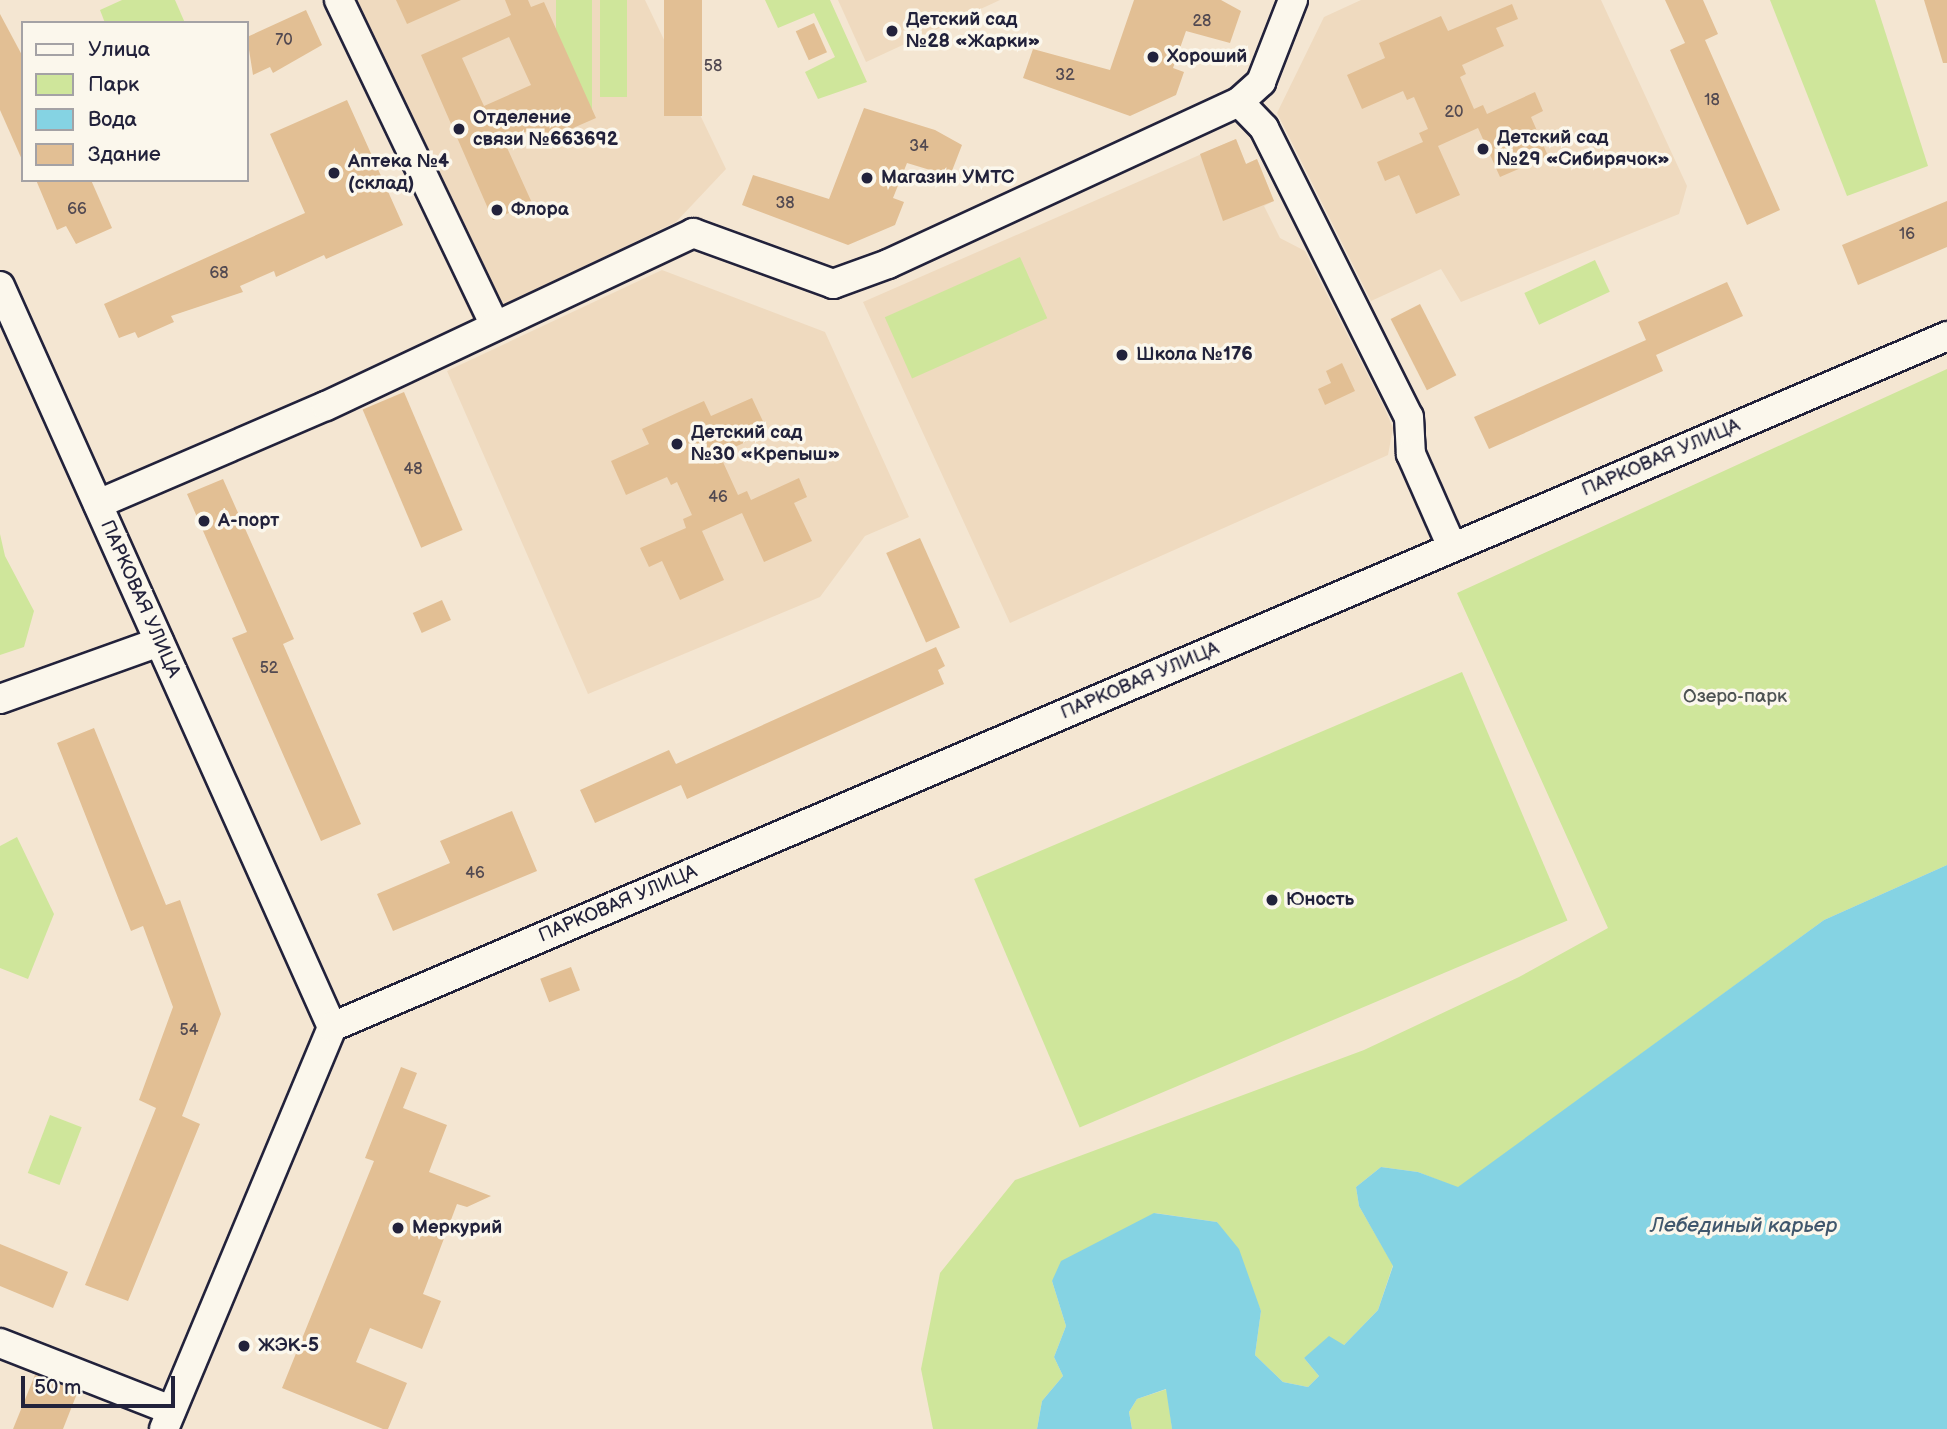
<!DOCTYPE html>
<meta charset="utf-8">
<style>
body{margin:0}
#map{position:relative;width:1947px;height:1429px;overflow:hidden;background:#f4e6d2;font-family:"Balsamiq Sans",sans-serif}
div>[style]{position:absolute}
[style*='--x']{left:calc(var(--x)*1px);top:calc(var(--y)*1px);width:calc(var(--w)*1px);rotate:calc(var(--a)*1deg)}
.built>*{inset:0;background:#efdabf}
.green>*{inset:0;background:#cfe69b;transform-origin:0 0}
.water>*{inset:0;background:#85d3e3}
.building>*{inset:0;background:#e2bf94;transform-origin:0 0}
.roads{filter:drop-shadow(2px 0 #22223b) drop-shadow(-2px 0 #22223b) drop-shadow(0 2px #22223b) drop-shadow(0 -2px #22223b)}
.minor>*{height:28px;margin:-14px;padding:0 14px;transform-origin:14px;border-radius:14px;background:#fbf7ec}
.dots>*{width:19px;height:19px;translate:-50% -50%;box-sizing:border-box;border:4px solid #fbf7ec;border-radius:50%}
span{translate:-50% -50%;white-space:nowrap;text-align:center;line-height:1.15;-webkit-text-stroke:7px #fbf7ec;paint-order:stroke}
.number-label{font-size:16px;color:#524951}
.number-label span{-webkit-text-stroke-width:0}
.poi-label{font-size:19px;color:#22223b;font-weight:700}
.left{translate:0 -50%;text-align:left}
.street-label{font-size:19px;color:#22223b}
.park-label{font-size:19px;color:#4d5353}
.water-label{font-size:21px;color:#40576d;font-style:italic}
.legend{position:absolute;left:21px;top:21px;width:228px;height:161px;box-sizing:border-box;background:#fbf7ec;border:2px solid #a4a2a5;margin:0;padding:9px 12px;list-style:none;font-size:21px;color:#22223b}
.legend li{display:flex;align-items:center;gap:14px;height:35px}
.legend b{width:35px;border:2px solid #a4a2a5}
.scale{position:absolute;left:21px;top:1376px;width:154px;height:32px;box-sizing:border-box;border:4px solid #22223b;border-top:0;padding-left:9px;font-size:21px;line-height:24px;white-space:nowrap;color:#22223b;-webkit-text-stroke:5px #fbf7ec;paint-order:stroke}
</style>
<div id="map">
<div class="built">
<i style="clip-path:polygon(327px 0,645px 0,726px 169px,676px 222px,473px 320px)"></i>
<i style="clip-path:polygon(838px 0,1000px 0,866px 62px)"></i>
<i style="clip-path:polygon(1361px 0,1601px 0,1687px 186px,1679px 214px,1461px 302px,1441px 269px,1371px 301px,1277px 113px,1324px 17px)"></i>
<i style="clip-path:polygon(1236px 139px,1246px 164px,1257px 159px,1274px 201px,1264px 206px,1280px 238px,1305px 251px,1384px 407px,1393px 428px,1388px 455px,1010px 623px,863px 302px)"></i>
<i style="clip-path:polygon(662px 270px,825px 332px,909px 517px,865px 536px,820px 597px,588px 694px,447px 371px)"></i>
</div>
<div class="green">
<i style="clip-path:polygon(122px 0,175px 0,185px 23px,105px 23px,100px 10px)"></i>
<i style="left:556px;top:0;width:36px;height:115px"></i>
<i style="left:600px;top:0;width:27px;height:97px"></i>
<i style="clip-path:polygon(765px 0,830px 0,867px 82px,818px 99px,805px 72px,835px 57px,814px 13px,778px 28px)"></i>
<i style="clip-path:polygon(1770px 0,1875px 0,1928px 166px,1847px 196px)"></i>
<i style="left:1020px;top:257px;width:67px;height:148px;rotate:66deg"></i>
<i style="left:1595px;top:260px;width:35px;height:78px;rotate:65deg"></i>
<i style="clip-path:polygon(1947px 369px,1947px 865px,1824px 920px,1458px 1188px,1418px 1172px,1381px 1167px,1356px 1187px,1359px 1206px,1393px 1265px,1378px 1310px,1343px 1346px,1304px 1358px,1319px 1376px,1308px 1387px,1283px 1382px,1255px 1355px,1261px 1311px,1217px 1222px,1155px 1213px,1052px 1281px,1066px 1326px,1054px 1357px,1063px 1376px,1042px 1401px,1037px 1429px,933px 1429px,921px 1369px,940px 1273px,1015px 1180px,1364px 1050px,1519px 977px,1608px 928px,1457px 593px)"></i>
<i style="clip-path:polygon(0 534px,5px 556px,34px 611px,24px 647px,0 655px)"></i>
<i style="left:1462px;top:672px;width:270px;height:530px;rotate:67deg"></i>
<i style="clip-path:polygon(17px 837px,54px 914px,28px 979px,0 968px,0 846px)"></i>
<i style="left:50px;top:1115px;width:34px;height:62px;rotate:21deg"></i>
<i style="clip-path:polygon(1167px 1389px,1172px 1429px,1132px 1429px,1129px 1412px,1137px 1399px)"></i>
</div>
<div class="water">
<i style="clip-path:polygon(1947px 865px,1947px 1429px,1172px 1429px,1166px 1389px,1137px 1399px,1129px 1412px,1132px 1429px,1037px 1429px,1042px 1401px,1063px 1376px,1054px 1357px,1066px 1326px,1052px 1281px,1061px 1261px,1154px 1213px,1217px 1222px,1239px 1249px,1261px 1311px,1255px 1355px,1283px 1382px,1308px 1387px,1319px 1376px,1304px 1358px,1329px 1336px,1344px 1345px,1378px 1310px,1393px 1266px,1359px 1206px,1356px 1187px,1381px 1167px,1418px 1172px,1458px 1187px,1824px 920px)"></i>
</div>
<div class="building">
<i style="clip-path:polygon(396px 0,461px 0,407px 24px)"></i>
<i style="clip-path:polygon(evenodd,505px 0,528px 0,531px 7px,544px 2px,596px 118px,541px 142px,535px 128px,504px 141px,532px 203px,493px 220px,421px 55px,511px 15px,505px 0,509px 37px,531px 85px,484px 106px,462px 58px,509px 37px)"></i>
<i style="left:664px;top:0;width:38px;height:116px"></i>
<i style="clip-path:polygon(1134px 0,1221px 0,1241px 11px,1230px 43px,1186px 31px,1173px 68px,1184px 72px,1176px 95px,1130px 116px,1023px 78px,1033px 49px,1110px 70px)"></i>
<i style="clip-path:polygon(1665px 0,1703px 0,1718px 34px,1705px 40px,1780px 210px,1747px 225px,1670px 50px,1685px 43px)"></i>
<i style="clip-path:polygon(1924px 0,1947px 0,1947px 63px,1943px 63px)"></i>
<i style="clip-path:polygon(1512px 4px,1518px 19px,1496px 28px,1504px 46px,1462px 65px,1466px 74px,1460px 77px,1474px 109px,1483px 105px,1487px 114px,1535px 92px,1543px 111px,1531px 117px,1548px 156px,1500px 177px,1478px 128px,1438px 146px,1460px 195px,1416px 214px,1399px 175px,1385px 181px,1377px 162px,1423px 142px,1419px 133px,1428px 129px,1414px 97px,1407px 100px,1403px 91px,1362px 109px,1347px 75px,1385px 58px,1379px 43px,1441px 16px,1448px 31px)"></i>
<i style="clip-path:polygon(306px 10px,322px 45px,273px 73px,270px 67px,253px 75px,247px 37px)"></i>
<i style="clip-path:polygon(0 14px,23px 57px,23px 162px,0 110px)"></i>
<i style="left:814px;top:23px;width:32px;height:20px;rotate:66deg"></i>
<i style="clip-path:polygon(347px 100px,403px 225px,326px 259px,324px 255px,276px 277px,274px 271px,240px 286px,243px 292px,171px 316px,174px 322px,138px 338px,135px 332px,119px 338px,104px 304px,305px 213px,270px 134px)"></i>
<i style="clip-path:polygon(864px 108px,935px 130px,962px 145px,950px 176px,907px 163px,893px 198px,904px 202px,895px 225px,848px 245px,742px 205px,753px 175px,829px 199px)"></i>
<i style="clip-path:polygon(1236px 139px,1246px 164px,1257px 159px,1274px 201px,1223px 221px,1200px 154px)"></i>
<i style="clip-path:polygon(36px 180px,91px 180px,112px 228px,76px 244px,66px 226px,57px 230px)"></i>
<i style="clip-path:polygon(1947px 201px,1947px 247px,1858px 285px,1842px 245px)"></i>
<i style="clip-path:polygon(1727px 282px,1743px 316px,1656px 355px,1663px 371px,1489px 449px,1474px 417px,1646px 340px,1638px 322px)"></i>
<i style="left:1420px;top:304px;width:80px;height:33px;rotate:63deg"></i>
<i style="clip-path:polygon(1342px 363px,1355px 391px,1325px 405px,1318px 389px,1331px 383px,1326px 371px)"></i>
<i style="left:404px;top:392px;width:150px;height:45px;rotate:67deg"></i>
<i style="clip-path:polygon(752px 398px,768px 432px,726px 451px,730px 459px,723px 462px,738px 495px,747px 491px,751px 500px,799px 478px,807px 497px,794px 503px,812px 541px,764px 562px,742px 513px,702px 531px,724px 580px,680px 600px,662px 561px,649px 567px,640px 548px,686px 528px,683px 519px,692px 515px,677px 482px,671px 485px,667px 477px,626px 495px,611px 461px,649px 444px,642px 429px,677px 413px,704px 401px,711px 416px)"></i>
<i style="clip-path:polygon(223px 479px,294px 639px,283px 644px,361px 824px,321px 841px,232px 638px,247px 632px,187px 494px)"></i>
<i style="left:920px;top:538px;width:98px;height:37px;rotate:66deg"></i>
<i style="left:442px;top:600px;width:22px;height:32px;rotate:66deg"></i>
<i style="clip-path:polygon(936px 647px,945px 666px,938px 670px,944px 684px,687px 799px,681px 785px,595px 823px,580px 790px,669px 750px,676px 764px)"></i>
<i style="clip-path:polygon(94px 728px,166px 905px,180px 900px,221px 1014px,182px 1116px,200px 1124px,128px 1301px,85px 1285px,156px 1108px,139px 1100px,173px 1007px,143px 926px,131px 931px,57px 743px)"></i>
<i style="clip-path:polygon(512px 811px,537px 871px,393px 931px,377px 894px,450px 863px,440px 841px)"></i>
<i style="left:571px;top:967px;width:25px;height:33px;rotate:69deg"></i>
<i style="clip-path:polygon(401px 1067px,417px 1073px,403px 1108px,447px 1125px,429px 1172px,491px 1196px,467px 1207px,457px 1204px,423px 1294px,441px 1301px,422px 1349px,370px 1328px,356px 1362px,407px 1383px,388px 1429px,383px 1429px,282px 1388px,374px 1161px,365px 1158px)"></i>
<i style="clip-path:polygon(0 1244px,68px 1272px,53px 1308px,0 1286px)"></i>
<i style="clip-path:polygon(35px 1375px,78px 1391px,63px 1429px,13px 1429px)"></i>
</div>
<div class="roads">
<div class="minor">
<i style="--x:339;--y:0;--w:358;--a:64.4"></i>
<i style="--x:1239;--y:102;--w:30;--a:-42"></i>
<i style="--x:1261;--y:82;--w:88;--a:-68.7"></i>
<i style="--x:0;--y:286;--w:812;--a:65.87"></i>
<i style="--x:98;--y:504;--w:248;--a:-23.3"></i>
<i style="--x:326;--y:406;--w:406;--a:-25.2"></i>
<i style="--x:693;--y:233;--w:149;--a:20"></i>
<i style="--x:833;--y:284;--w:59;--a:-20"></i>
<i style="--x:888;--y:264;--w:387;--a:-24.8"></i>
<i style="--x:1239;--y:102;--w:36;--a:46"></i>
<i style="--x:1264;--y:128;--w:323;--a:63.4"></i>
<i style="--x:1409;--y:417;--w:37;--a:87"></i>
<i style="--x:1411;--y:454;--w:102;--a:66.2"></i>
<i style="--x:0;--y:699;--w:169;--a:-19.7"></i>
<i style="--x:0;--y:1343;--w:184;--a:21.4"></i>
<i style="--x:164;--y:1429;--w:436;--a:-67.3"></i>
<i style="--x:332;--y:1027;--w:1757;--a:-23.16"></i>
</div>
</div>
<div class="dots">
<i style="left:892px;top:31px;background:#22223b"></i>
<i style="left:1153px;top:57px;background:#22223b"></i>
<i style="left:459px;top:129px;background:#22223b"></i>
<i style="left:1483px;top:149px;background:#22223b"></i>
<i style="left:334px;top:173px;background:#22223b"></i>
<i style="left:867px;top:178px;background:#22223b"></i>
<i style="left:497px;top:210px;background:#22223b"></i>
<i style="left:1122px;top:355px;background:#22223b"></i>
<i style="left:677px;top:444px;background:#22223b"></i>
<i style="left:204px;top:521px;background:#22223b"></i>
<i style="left:1272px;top:900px;background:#22223b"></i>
<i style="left:398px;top:1228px;background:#22223b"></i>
<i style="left:244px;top:1346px;background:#22223b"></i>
</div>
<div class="number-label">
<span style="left:1202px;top:22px">28</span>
<span style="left:284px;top:41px">70</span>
<span style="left:713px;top:67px">58</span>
<span style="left:1065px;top:76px">32</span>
<span style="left:1712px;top:101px">18</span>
<span style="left:1454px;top:113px">20</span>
<span style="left:919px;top:147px">34</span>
<span style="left:785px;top:204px">38</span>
<span style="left:77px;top:210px">66</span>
<span style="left:1907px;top:235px">16</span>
<span style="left:219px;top:274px">68</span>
<span style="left:413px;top:470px">48</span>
<span style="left:718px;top:498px">46</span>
<span style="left:269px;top:669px">52</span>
<span style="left:475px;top:874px">46</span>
<span style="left:189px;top:1031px">54</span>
</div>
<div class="poi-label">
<span class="left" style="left:906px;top:31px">Детский сад<br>№28 «Жарки»</span>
<span class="left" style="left:1167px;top:57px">Хороший</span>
<span class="left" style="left:473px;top:129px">Отделение<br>связи №663692</span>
<span class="left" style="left:1497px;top:149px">Детский сад<br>№29 «Сибирячок»</span>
<span class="left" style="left:348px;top:173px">Аптека №4<br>(склад)</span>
<span class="left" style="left:881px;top:178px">Магазин УМТС</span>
<span class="left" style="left:511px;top:210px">Флора</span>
<span class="left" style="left:1136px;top:355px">Школа №176</span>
<span class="left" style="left:691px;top:444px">Детский сад<br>№30 «Крепыш»</span>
<span class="left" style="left:218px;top:521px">А-порт</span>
<span class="left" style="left:1286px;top:900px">Юность</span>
<span class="left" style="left:412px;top:1228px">Меркурий</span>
<span class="left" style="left:258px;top:1346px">ЖЭК-5</span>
</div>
<div class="street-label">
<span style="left:1661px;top:458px;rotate:-23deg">ПАРКОВАЯ УЛИЦА</span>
<span style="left:140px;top:599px;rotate:66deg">ПАРКОВАЯ УЛИЦА</span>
<span style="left:1140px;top:681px;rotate:-23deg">ПАРКОВАЯ УЛИЦА</span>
<span style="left:618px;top:904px;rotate:-23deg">ПАРКОВАЯ УЛИЦА</span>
</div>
<div class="park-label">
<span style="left:1735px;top:697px">Озеро-парк</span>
</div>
<div class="water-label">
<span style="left:1744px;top:1226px">Лебединый карьер</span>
</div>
<ul class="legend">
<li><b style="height:9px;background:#fbf7ec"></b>Улица</li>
<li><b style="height:19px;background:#cfe69b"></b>Парк</li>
<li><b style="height:19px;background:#85d3e3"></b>Вода</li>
<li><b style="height:19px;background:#e2bf94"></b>Здание</li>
</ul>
<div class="scale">50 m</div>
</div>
